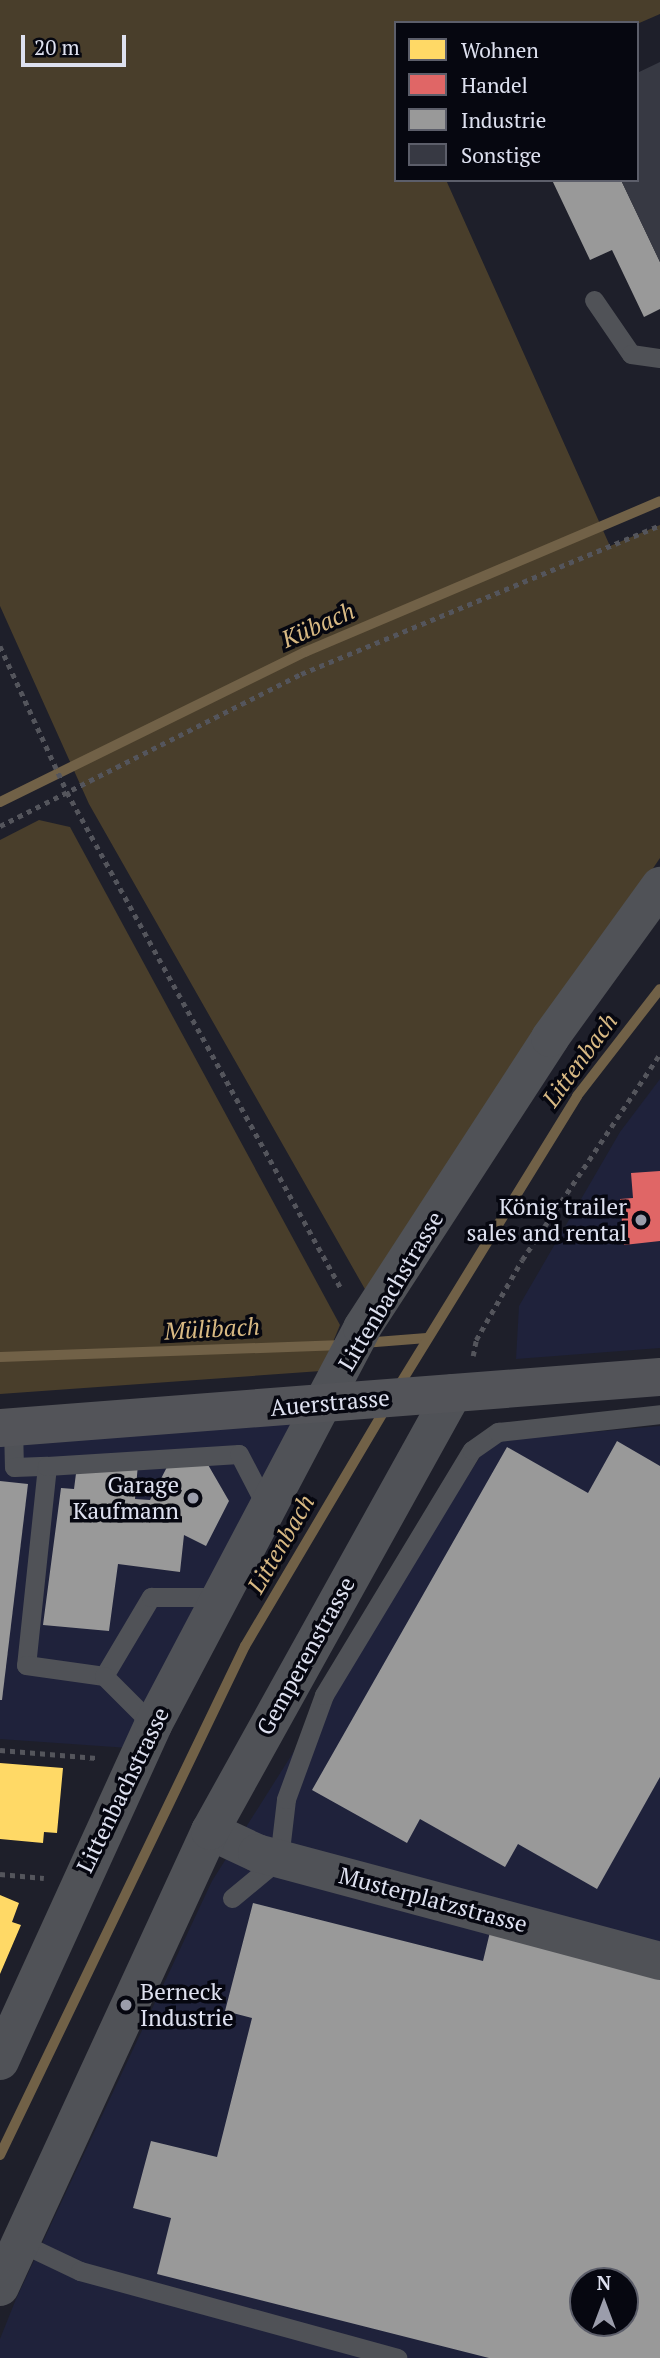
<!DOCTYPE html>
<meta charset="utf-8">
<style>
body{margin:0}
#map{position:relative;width:660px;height:2358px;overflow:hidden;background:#1e1f2a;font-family:"PT Serif",serif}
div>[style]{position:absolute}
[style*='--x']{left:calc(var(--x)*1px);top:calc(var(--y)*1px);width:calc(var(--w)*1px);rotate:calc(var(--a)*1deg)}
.built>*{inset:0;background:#1f223b}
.green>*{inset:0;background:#493e2b}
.homes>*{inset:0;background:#ffd966}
.shops>*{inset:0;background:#e06666}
.industry>*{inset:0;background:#999}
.stream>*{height:10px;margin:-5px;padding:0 5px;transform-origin:5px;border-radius:5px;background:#716147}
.building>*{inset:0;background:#373943}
.path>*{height:4.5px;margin-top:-2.25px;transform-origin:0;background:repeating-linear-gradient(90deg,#54555c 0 5px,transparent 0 10px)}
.service>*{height:19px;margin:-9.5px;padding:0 9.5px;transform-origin:9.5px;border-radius:9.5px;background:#505257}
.minor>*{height:38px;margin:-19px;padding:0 19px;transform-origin:19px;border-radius:19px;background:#505257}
.secondary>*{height:38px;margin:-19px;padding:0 19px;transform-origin:19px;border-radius:19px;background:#535459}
.dots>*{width:19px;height:19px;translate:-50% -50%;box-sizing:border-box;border:4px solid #060710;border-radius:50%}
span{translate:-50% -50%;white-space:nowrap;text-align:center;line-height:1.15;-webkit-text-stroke:7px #060710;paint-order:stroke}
.poi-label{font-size:23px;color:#dee1f0}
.right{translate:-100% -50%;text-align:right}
.left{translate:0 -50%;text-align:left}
.street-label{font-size:23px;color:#dee1f0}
.water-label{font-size:24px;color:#d8b983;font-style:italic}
.legend{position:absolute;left:394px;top:21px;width:245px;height:161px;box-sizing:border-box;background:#060710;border:2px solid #5c5e6a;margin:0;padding:9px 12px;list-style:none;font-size:21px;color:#dee1f0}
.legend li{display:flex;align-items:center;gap:14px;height:35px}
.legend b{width:35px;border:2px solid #5c5e6a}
.north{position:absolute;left:569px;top:2267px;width:70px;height:70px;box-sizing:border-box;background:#060710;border:2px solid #5c5e6a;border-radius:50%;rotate:0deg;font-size:19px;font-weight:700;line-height:28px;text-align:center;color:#dee1f0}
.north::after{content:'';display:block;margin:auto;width:24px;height:32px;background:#9b9dab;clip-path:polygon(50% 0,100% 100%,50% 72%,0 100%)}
.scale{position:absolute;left:21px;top:35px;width:105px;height:32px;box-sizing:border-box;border:4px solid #dee1f0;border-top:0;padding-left:9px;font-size:21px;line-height:24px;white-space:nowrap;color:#dee1f0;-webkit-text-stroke:5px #060710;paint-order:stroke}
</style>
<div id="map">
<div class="built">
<i style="clip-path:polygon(660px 1079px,660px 1348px,516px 1359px,519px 1306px,620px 1132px)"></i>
<i style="clip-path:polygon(320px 1404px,143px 1749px,0 1739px,0 1428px)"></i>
<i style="clip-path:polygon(evenodd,660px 1426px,660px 2358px,0 2358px,0 2339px,16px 2299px,212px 1881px,490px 1441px,660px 1426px,583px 2281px,625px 2281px,625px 2323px,583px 2323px,583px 2281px)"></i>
</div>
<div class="green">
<i style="clip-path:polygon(0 0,660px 0,660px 14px,637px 24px,396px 23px,396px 180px,446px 180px,610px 546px,660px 525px,660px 858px,366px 1291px,89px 804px,0 606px)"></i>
<i style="clip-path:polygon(39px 820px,70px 827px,340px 1325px,321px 1371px,0 1394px,0 840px)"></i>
</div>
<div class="homes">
<i style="clip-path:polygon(0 1763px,63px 1768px,57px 1833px,44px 1832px,43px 1843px,0 1839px)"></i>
<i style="clip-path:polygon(0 1895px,19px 1903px,12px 1922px,21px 1925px,0 1974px)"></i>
</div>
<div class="shops">
<i style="clip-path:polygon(660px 1171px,660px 1241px,624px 1245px,620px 1199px,633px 1198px,631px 1173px)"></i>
</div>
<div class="industry">
<i style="clip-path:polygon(552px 180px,621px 180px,660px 262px,660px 309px,644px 317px,612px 250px,590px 260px)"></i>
<i style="clip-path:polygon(617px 1441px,660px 1466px,660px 1777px,597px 1889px,518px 1844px,505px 1867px,420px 1819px,407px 1843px,312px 1790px,507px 1447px,588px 1493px)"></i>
<i style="clip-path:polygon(78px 1458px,138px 1464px,135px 1499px,150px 1500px,167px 1467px,207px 1463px,229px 1501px,206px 1546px,184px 1535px,180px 1572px,118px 1564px,109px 1631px,43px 1625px,61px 1488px,74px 1489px)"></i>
<i style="clip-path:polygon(0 1481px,28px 1484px,2px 1700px,0 1700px)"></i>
<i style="clip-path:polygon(evenodd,253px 1903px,483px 1961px,490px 1932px,660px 1974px,660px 2358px,489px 2358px,157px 2274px,171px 2218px,133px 2208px,151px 2141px,217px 2157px,252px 2018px,225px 2011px,253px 1903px,583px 2281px,625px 2281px,625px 2323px,583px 2323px,583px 2281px)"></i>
</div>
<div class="stream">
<i style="--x:0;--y:802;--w:340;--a:-26.2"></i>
<i style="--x:305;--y:652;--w:386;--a:-23"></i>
<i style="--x:363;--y:1343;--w:64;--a:-4.5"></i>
<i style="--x:0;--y:1357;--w:343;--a:-2"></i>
<i style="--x:397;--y:1389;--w:344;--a:-58.4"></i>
<i style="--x:577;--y:1096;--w:135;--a:-52.2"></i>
<i style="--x:0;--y:2155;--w:565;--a:-64.3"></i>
<i style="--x:245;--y:1646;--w:279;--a:-59.4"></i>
</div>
<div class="building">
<i style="clip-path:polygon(660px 62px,660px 262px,621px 180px,637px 180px,637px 73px)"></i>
</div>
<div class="path">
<i style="--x:0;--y:646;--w:161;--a:65.3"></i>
<i style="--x:67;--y:792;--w:569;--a:61.09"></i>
<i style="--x:0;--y:826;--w:337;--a:-26.8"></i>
<i style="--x:301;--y:674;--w:389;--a:-22.5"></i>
<i style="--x:473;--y:1356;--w:16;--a:-79"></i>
<i style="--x:476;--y:1340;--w:92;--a:-60.1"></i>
<i style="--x:522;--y:1260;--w:248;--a:-56.2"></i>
<i style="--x:0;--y:1750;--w:97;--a:4.7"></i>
<i style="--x:0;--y:1874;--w:44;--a:5.2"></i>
</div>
<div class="service">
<i style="--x:594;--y:300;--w:65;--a:55.6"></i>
<i style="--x:631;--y:354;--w:29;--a:8"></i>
<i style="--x:13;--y:1427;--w:40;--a:88.6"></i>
<i style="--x:14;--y:1467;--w:33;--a:-2"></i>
<i style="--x:47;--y:1466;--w:200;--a:96"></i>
<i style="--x:26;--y:1665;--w:79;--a:8"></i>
<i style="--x:104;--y:1676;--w:92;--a:-59.3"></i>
<i style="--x:151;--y:1597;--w:68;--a:0"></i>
<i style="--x:47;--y:1466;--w:192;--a:-3.6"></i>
<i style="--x:239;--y:1454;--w:61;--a:62.6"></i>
<i style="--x:104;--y:1676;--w:69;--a:45"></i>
<i style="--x:232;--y:1898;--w:61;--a:-39.7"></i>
<i style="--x:279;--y:1859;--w:60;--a:-83.3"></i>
<i style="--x:286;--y:1799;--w:111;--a:-69.9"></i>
<i style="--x:324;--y:1695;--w:286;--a:-58.9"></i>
<i style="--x:472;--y:1450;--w:32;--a:-35"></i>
<i style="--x:498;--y:1432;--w:163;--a:-6.3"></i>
<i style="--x:21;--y:2243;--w:65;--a:25.4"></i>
<i style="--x:80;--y:2271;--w:329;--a:15.3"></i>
</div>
<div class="minor">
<i style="--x:210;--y:1831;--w:52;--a:25.1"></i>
<i style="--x:257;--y:1853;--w:417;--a:15"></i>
<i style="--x:0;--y:2061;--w:369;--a:-65.5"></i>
<i style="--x:153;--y:1725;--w:449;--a:-62.2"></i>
<i style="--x:362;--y:1328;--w:346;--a:-57"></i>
<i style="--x:550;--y:1038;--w:188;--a:-54.1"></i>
<i style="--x:0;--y:2287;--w:502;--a:-65.27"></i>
<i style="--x:210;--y:1831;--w:501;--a:-60.98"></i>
</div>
<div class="secondary">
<i style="--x:0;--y:1428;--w:662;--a:-4.42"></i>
</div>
<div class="dots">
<i style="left:641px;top:1220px;background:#9b9dab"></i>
<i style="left:193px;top:1498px;background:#9b9dab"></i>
<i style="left:126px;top:2005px;background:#9b9dab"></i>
</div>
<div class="poi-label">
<span class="right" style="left:627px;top:1220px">König trailer<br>sales and rental</span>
<span class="right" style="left:179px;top:1498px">Garage<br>Kaufmann</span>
<span class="left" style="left:140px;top:2005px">Berneck<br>Industrie</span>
</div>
<div class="street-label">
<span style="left:391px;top:1291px;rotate:-59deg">Littenbachstrasse</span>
<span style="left:330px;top:1403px;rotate:-5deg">Auerstrasse</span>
<span style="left:306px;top:1656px;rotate:-61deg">Gemperenstrasse</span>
<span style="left:123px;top:1790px;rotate:-64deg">Littenbachstrasse</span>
<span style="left:433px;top:1900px;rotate:15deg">Musterplatzstrasse</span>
</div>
<div class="water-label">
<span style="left:318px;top:625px;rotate:-24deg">Kübach</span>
<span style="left:580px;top:1060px;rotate:-54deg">Littenbach</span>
<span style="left:212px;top:1329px;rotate:-3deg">Mülibach</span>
<span style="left:281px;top:1544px;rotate:-60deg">Littenbach</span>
</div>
<ul class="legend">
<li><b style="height:19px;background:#ffd966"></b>Wohnen</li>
<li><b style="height:19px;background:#e06666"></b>Handel</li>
<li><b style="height:19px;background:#999"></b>Industrie</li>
<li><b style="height:19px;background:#373943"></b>Sonstige</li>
</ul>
<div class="north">N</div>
<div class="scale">20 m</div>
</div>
